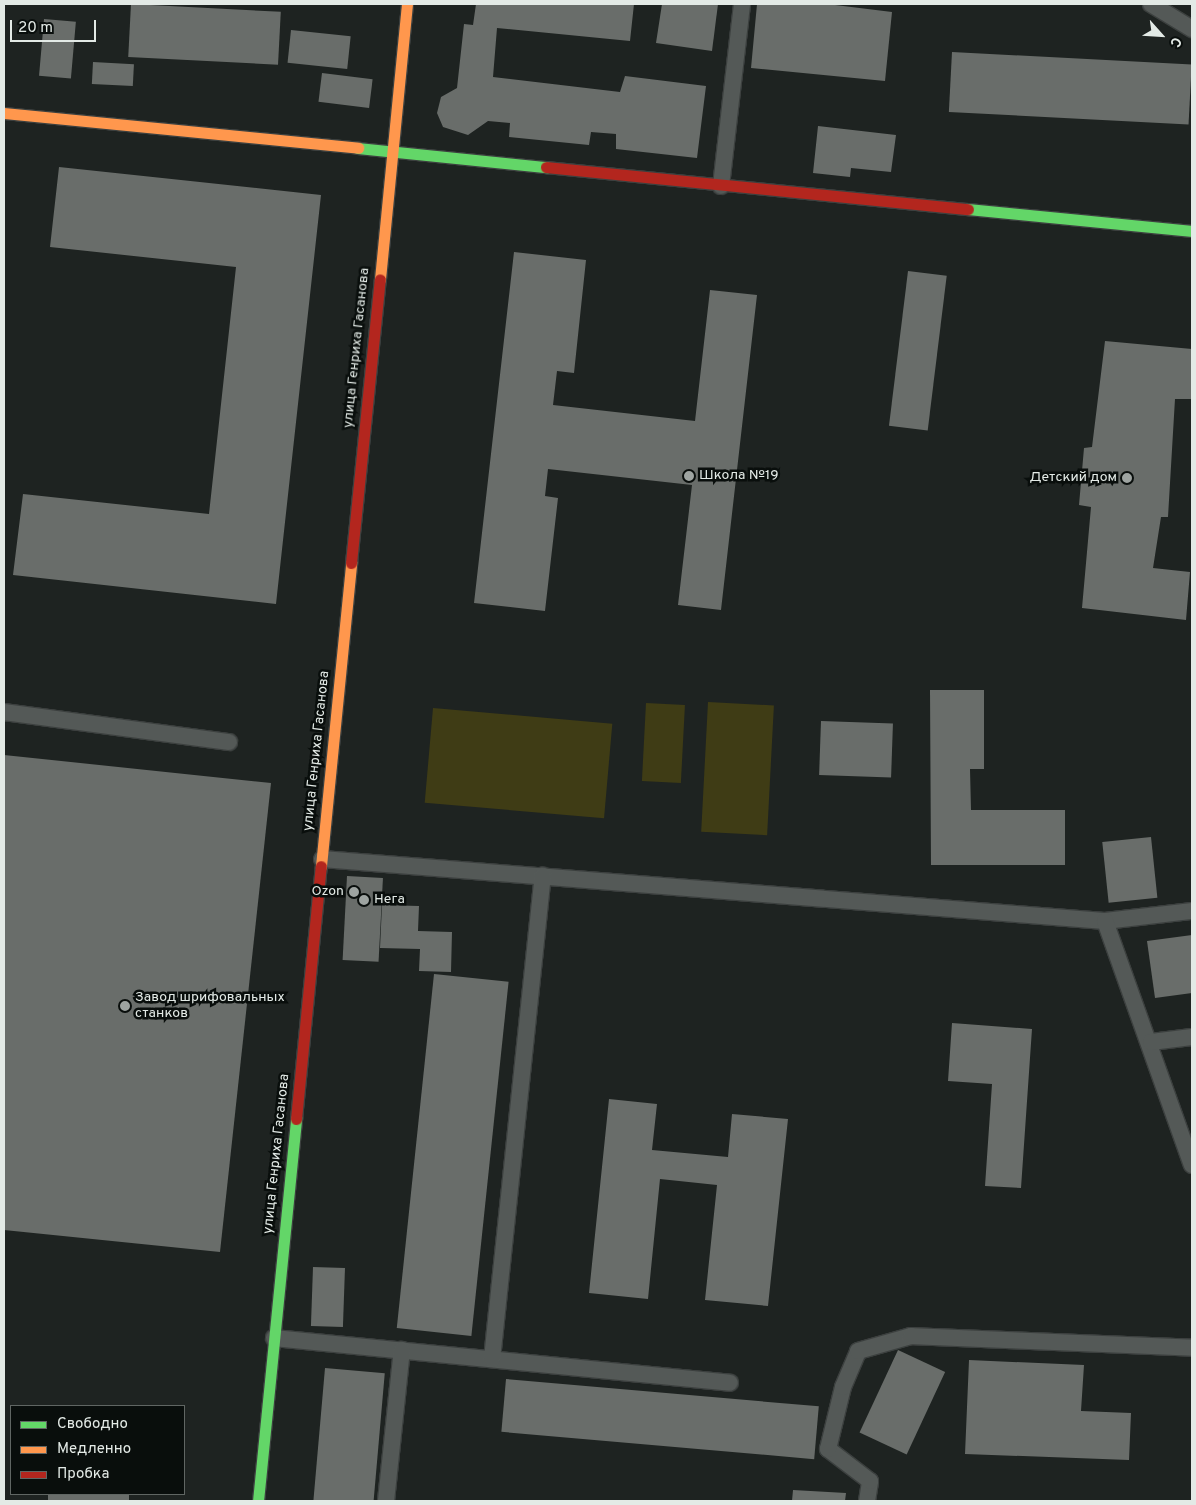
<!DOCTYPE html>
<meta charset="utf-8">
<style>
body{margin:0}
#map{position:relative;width:1196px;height:1505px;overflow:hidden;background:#1e2321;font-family:Overpass,sans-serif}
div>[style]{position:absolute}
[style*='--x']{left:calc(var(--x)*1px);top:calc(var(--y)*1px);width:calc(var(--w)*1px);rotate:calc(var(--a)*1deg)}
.green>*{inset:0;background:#3f3c15;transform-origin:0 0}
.building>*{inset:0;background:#696d6a;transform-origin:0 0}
.roads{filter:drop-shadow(1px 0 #3c403f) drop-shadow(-1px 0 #3c403f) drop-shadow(0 1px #3c403f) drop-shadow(0 -1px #3c403f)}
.lane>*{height:16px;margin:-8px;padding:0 8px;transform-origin:8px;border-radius:8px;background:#545957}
.fast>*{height:11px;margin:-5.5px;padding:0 5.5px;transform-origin:5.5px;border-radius:5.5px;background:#63d668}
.slow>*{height:11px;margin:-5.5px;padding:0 5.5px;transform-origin:5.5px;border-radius:5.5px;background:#ff974d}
.jam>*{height:11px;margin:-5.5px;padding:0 5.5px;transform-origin:5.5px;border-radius:5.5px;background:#b3261e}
.dots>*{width:14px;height:14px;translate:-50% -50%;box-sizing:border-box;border:2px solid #090e0c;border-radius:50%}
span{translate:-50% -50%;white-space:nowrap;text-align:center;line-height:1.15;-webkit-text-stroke:5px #090e0c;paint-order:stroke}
.street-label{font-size:14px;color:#e3eae6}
.poi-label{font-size:14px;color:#e3eae6}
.left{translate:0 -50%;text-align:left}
.right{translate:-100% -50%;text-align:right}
.frame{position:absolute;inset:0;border:5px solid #e3eae6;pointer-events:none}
.legend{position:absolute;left:10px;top:1405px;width:175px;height:90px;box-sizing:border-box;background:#090e0c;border:1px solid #606663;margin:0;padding:6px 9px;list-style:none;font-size:15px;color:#e3eae6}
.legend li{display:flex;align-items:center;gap:10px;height:25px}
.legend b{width:25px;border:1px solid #606663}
.north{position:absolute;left:1136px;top:10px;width:50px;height:50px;-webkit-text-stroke:4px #090e0c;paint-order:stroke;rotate:116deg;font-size:14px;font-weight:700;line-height:20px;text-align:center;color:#e3eae6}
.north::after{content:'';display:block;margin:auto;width:18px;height:22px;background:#e3eae6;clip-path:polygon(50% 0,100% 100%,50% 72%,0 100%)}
.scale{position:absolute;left:10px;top:20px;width:86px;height:22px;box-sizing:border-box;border:2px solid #e3eae6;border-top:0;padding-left:6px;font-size:15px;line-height:18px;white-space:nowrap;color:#e3eae6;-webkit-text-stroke:4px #090e0c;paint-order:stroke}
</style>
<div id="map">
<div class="green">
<i style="left:708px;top:702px;width:66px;height:130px;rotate:3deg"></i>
<i style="left:646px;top:703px;width:39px;height:78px;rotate:3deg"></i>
<i style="left:433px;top:708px;width:180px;height:95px;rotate:5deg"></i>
</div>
<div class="building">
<i style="left:131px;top:4px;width:150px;height:53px;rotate:3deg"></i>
<i style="clip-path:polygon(476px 4px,634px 4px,630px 41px,497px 28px,493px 77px,620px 92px,625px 76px,706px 86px,697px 158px,616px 149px,616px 134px,591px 132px,589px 145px,509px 137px,510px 123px,488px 121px,468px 135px,443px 127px,437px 113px,441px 97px,457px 88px,464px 24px,473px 25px)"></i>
<i style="clip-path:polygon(662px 4px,718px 4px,712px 51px,656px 43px)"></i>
<i style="clip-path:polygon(757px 4px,827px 4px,892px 12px,885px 81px,751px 68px)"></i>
<i style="left:44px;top:19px;width:32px;height:57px;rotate:5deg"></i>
<i style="left:291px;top:30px;width:60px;height:33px;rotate:6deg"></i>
<i style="left:952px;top:52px;width:240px;height:60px;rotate:3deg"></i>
<i style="left:93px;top:62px;width:41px;height:22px;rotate:3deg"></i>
<i style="left:322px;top:73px;width:51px;height:29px;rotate:7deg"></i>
<i style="clip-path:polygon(818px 126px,896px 135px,891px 172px,851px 168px,850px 177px,813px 173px)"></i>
<i style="clip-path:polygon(59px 167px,321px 195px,276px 604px,13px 575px,23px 494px,209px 514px,236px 267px,50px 247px)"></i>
<i style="clip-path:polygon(514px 252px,586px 260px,574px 373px,557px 371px,553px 405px,695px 421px,710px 290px,757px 295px,721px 610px,678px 605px,692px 485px,548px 469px,545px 496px,558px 498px,545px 611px,474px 603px)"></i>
<i style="left:908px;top:271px;width:39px;height:156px;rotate:7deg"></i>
<i style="clip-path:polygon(1105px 341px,1192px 349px,1192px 399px,1175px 399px,1168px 517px,1161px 517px,1153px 568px,1190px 572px,1186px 620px,1082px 608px,1091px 507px,1079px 505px,1084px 448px,1092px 447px)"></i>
<i style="clip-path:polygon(930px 690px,984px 690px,984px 769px,970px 769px,971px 810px,1065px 810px,1065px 865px,931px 865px)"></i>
<i style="left:821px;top:721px;width:72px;height:54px;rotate:2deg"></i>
<i style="clip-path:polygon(4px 755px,271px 783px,220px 1252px,4px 1230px)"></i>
<i style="left:1151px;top:837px;width:61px;height:49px;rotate:84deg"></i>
<i style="left:347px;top:876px;width:36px;height:84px;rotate:3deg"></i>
<i style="clip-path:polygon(382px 905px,419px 906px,418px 931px,452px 932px,451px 972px,419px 971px,420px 949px,380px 948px)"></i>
<i style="clip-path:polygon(1192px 935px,1192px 993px,1155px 998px,1147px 941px)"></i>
<i style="left:434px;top:974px;width:75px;height:356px;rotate:6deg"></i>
<i style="clip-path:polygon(952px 1023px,1032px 1029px,1021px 1188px,985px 1186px,992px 1084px,948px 1081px)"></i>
<i style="clip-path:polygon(609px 1099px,657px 1104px,652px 1150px,728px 1157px,732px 1114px,788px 1119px,768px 1306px,705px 1300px,717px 1185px,660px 1179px,648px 1299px,589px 1293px)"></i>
<i style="left:313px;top:1267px;width:32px;height:59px;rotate:2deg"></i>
<i style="left:898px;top:1350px;width:52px;height:91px;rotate:25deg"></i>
<i style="clip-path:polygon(969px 1360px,1084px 1365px,1081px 1411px,1131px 1413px,1129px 1460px,965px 1454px)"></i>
<i style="left:325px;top:1368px;width:60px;height:133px;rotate:5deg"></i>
<i style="left:506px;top:1379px;width:314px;height:53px;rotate:5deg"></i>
<i style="clip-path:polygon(793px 1490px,846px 1493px,845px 1501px,792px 1501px)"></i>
<i style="left:48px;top:1494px;width:81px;height:7px"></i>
</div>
<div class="roads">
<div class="lane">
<i style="--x:1151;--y:4;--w:48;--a:31.4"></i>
<i style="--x:721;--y:186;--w:183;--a:-83.4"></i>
<i style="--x:4;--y:712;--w:227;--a:7.6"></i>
<i style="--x:322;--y:859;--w:785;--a:4.53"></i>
<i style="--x:1105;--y:921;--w:88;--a:-6.6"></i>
<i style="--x:1105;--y:921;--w:259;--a:70.4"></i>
<i style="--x:1151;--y:1042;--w:41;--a:-7"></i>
<i style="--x:274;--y:1338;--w:458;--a:5.6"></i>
<i style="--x:492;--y:1359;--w:486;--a:-84"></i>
<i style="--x:386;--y:1501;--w:152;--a:-84"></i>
<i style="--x:867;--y:1501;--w:20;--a:-81"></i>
<i style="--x:870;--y:1481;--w:53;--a:-142.7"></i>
<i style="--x:828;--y:1449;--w:64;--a:-76.4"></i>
<i style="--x:843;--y:1387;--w:39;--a:-67"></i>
<i style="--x:858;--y:1351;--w:55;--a:-15.8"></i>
<i style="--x:911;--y:1336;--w:281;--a:2.4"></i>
</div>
<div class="fast">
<i style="--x:358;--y:148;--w:189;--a:5.8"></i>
<i style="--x:968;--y:209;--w:225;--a:5.6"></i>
<i style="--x:258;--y:1501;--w:384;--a:-84.3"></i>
</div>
<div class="slow">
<i style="--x:4;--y:113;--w:356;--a:5.6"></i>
<i style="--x:380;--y:279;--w:276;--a:-84.4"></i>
<i style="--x:321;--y:866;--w:304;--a:-84.3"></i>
</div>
<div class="jam">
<i style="--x:546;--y:167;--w:424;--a:5.7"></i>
<i style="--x:351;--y:563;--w:285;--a:-84.2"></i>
<i style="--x:296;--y:1119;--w:254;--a:-84.4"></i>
</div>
</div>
<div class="dots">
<i style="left:689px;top:476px;background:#9ea4a1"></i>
<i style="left:1127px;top:478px;background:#9ea4a1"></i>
<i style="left:354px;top:892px;background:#9ea4a1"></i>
<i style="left:364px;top:900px;background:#9ea4a1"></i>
<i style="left:125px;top:1006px;background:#9ea4a1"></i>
</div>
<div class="street-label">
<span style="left:357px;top:348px;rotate:-84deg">улица Генриха Гасанова</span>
<span style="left:317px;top:751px;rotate:-84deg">улица Генриха Гасанова</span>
<span style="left:277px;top:1154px;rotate:-84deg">улица Генриха Гасанова</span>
</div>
<div class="poi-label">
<span class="left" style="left:699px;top:476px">Школа №19</span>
<span class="right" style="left:1117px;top:478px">Детский дом</span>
<span class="right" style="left:344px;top:892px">Ozon</span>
<span class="left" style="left:374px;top:900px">Нега</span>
<span class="left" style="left:135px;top:1006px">Завод шрифовальных<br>станков</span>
</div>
<div class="frame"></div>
<ul class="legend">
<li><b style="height:6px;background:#63d668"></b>Свободно</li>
<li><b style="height:6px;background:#ff974d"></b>Медленно</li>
<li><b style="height:6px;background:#b3261e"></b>Пробка</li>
</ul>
<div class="north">С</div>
<div class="scale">20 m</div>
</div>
